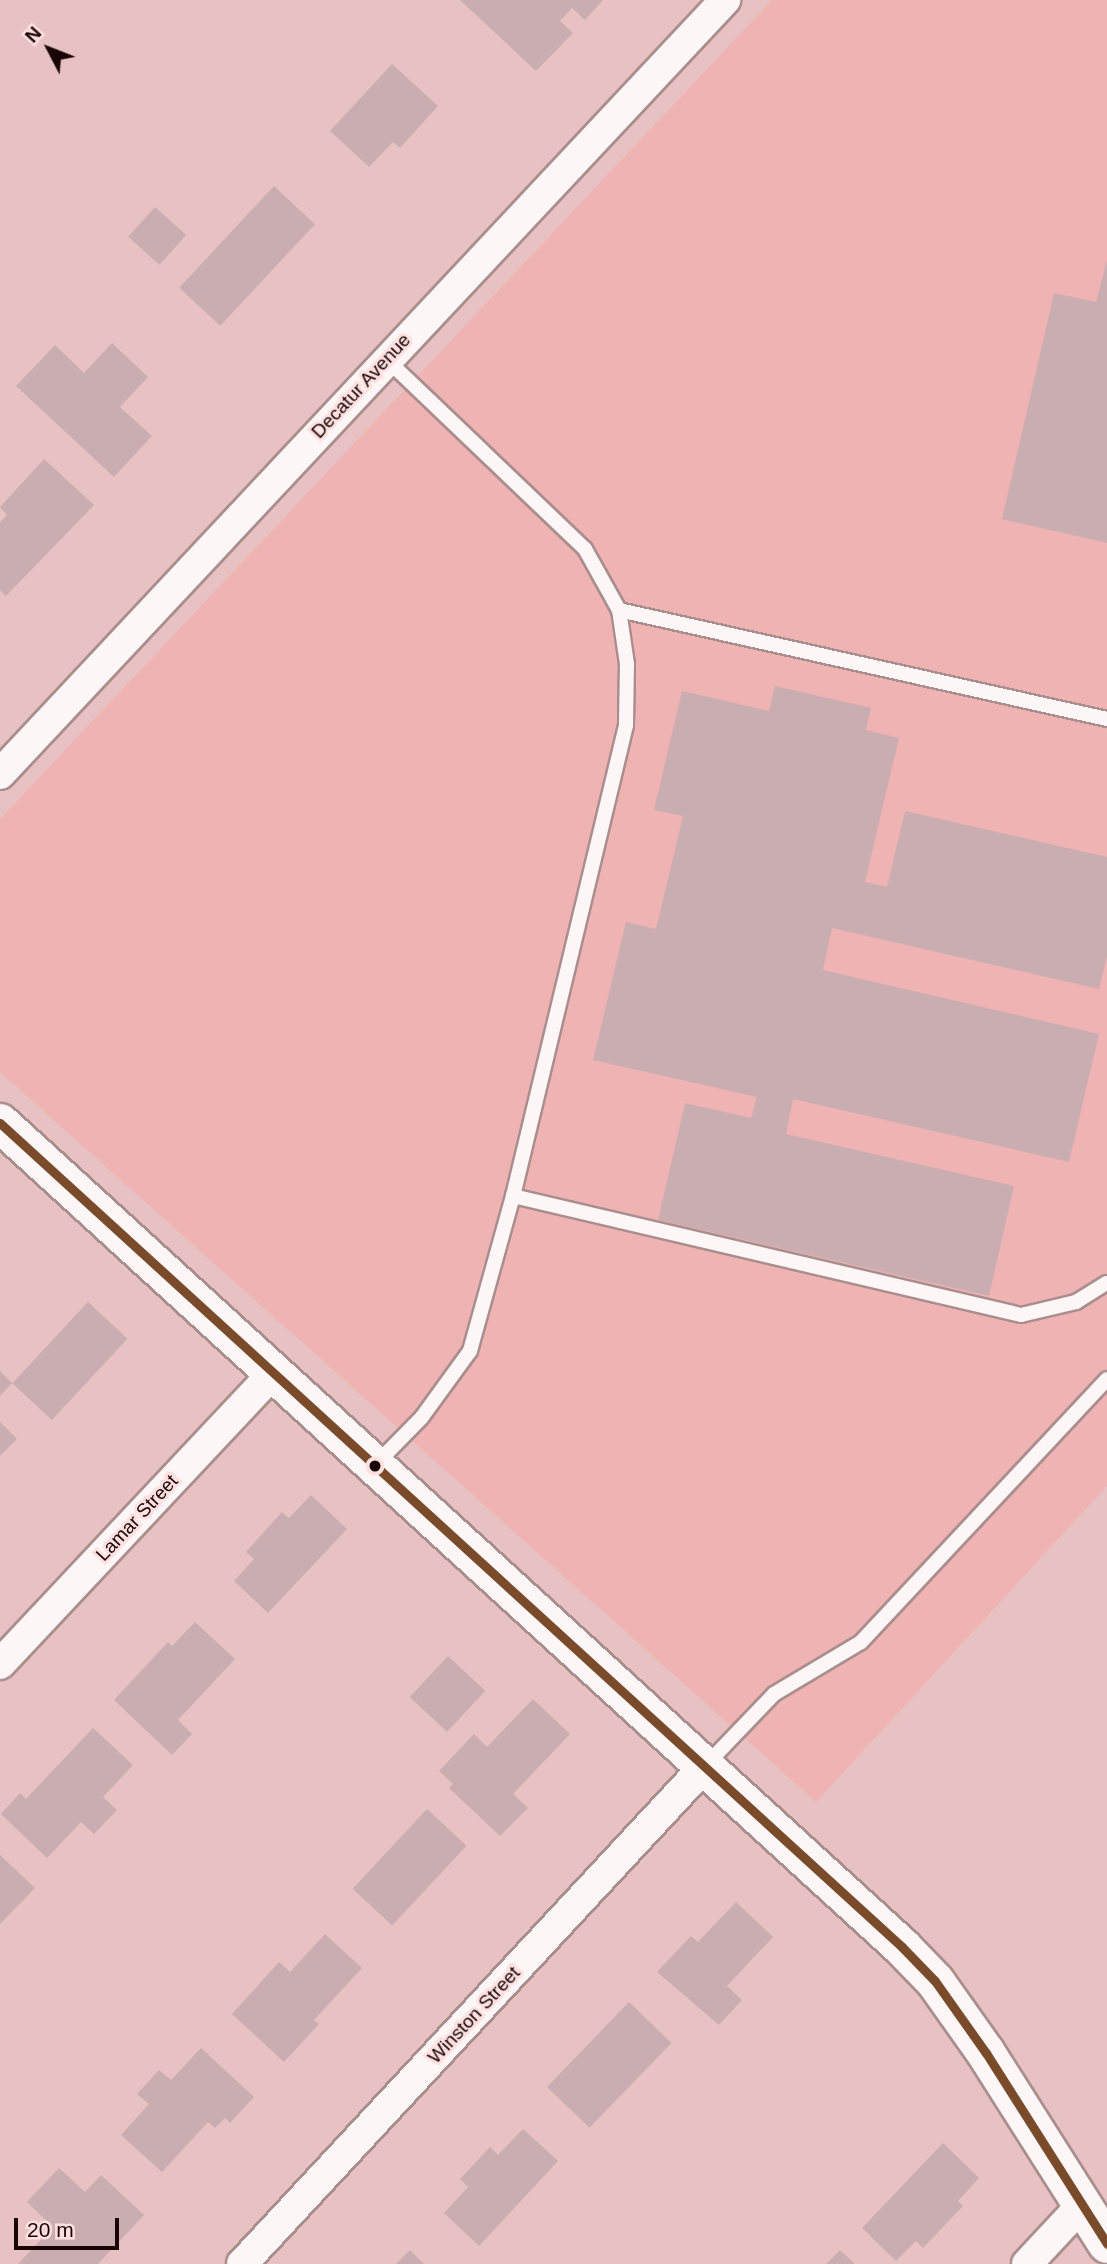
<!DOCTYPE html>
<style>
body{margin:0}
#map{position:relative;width:1107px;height:2264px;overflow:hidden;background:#e8c2c2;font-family:Helvetica,sans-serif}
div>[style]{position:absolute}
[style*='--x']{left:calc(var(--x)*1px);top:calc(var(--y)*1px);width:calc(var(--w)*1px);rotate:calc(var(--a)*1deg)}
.built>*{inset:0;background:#efb3b3}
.building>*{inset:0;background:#caadb0;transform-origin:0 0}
.roads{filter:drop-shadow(2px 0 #aa8d8d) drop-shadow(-2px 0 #aa8d8d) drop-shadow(0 2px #aa8d8d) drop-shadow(0 -2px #aa8d8d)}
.lane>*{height:14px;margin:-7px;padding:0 7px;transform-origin:7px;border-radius:7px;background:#fcf6f6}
.street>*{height:30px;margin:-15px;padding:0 15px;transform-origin:15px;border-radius:15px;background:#fcf6f6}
.secondary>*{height:38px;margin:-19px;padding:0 19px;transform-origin:19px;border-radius:19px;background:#fcf6f6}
.bus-1>*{height:9px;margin:-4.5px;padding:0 4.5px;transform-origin:4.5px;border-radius:4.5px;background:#7a4b2a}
.dots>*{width:19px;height:19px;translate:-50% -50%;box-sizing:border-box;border:4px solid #fde0df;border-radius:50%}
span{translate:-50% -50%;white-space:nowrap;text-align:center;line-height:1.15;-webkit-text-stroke:6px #fde0df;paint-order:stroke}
.street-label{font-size:19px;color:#1a0506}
.north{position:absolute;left:14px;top:14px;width:70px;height:70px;-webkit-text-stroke:5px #fde0df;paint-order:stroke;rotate:312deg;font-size:19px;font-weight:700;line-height:28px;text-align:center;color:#1a0506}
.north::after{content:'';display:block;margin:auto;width:24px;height:32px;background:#1a0506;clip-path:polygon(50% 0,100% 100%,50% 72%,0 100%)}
.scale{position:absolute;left:14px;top:2218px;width:105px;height:32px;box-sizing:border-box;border:4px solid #1a0506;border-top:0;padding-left:9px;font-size:21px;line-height:24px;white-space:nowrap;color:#1a0506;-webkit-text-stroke:5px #fde0df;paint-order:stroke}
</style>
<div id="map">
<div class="built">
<i style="clip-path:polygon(772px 0,1107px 0,1107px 1486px,816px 1802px,0 1072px,0 819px)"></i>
</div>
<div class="building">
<i style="clip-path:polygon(460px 0,603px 0,585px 20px,572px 8px,560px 21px,573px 33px,536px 71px)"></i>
<i style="clip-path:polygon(392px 64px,438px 106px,400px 148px,393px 142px,369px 167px,330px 131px)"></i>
<i style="left:274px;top:186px;width:56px;height:139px;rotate:43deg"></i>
<i style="left:155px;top:207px;width:42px;height:40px;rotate:42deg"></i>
<i style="clip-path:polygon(1107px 260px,1107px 543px,1002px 519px,1054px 293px,1096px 302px)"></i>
<i style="clip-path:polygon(112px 343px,148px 377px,120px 407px,152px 436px,114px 477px,16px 386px,55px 345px,84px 373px)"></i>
<i style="clip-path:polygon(44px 459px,94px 505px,6px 596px,0 590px,0 522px,7px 515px,0 507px)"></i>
<i style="clip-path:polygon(775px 686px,871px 708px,866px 730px,899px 738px,865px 882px,887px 887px,905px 811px,1107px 857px,1107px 956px,1099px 989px,832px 928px,823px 970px,1099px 1034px,1069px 1162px,793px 1099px,786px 1134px,1014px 1186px,989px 1296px,658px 1220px,685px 1103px,751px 1118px,757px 1097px,593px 1060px,626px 922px,656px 929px,683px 816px,654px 810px,682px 691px,769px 711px)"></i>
<i style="left:88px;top:1302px;width:54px;height:111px;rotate:43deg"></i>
<i style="clip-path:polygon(0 1371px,12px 1383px,0 1396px)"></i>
<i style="clip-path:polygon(0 1422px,17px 1439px,0 1456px)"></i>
<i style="clip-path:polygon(311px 1495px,347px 1529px,268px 1613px,234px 1581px,254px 1559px,246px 1552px,282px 1512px,289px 1518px)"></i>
<i style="clip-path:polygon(195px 1622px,235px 1659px,178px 1720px,192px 1734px,172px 1755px,114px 1700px,168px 1642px,172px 1646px)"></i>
<i style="left:448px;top:1656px;width:51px;height:56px;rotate:43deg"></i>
<i style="clip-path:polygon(533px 1699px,570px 1734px,513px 1794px,528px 1808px,500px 1836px,449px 1788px,453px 1784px,439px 1771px,474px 1734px,487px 1747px)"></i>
<i style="clip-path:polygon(93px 1728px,133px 1765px,103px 1797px,117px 1810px,94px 1834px,81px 1822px,47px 1858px,1px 1814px,20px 1793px,26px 1799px)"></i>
<i style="left:427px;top:1809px;width:54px;height:109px;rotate:43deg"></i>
<i style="clip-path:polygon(0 1855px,35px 1888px,0 1924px)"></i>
<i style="clip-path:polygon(736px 1902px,773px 1937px,727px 1986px,742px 2000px,719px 2025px,657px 1972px,691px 1936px,698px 1942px)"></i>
<i style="clip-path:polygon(325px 1934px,362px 1968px,314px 2020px,319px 2024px,284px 2062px,232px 2014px,279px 1962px,290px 1972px)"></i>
<i style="left:629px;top:2002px;width:59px;height:118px;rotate:44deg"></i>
<i style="clip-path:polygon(201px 2048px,254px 2097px,230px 2123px,225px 2118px,215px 2128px,208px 2122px,162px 2172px,121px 2135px,149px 2104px,137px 2094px,159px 2070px,171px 2080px)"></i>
<i style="clip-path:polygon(523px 2129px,558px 2161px,479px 2246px,444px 2213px,468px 2187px,460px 2179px,490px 2147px,498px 2155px)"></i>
<i style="clip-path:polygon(943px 2143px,979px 2178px,958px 2201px,963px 2206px,923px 2248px,916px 2241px,896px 2261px,862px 2228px)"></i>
<i style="clip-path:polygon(59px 2168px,85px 2192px,101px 2175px,144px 2215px,98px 2264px,18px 2264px,53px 2227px,27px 2202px)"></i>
<i style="clip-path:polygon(410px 2250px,424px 2264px,396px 2264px)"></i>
<i style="clip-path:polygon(840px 2250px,855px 2264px,826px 2264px)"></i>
</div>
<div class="roads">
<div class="lane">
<i style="--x:619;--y:610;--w:500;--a:12.59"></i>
<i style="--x:513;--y:1196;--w:522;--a:13.18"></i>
<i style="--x:1021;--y:1315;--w:57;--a:-13.3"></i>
<i style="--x:1076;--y:1302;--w:36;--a:-32"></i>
<i style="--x:377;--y:1463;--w:64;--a:-45.6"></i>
<i style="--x:422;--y:1417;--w:82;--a:-54"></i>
<i style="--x:470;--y:1351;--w:161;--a:-74.5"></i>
<i style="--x:513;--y:1196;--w:484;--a:-76.5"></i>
<i style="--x:626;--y:725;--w:61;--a:-89.1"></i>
<i style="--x:627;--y:664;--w:55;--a:-98.4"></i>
<i style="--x:619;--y:610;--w:70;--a:-119.1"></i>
<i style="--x:585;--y:549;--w:275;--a:-136.3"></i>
<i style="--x:706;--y:1765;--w:98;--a:-46.2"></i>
<i style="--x:774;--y:1694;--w:101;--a:-30.9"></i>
<i style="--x:861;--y:1642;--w:360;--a:-46.9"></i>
</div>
<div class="street">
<i style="--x:0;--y:774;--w:1061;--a:-46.87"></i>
<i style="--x:0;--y:1664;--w:402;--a:-46.8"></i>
<i style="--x:242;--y:2264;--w:680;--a:-47.09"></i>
<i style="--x:1027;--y:2264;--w:82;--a:-47"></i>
</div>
<div class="secondary">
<i style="--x:0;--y:1123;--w:1222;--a:42.41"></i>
<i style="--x:902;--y:1947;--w:47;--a:45.9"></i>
<i style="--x:935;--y:1981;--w:88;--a:54.7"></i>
<i style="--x:986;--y:2053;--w:226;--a:57.6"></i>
</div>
</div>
<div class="bus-1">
<i style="--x:0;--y:1123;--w:1222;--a:42.41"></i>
<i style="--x:902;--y:1947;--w:47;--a:45.9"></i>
<i style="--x:935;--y:1981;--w:88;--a:54.7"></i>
<i style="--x:986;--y:2053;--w:226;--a:57.6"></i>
</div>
<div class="dots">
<i style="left:375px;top:1466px;background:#1a0506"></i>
</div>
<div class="street-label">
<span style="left:361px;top:386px;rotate:-47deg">Decatur Avenue</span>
<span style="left:137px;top:1518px;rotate:-47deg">Lamar Street</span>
<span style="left:474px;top:2015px;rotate:-47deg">Winston Street</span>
</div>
<div class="north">N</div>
<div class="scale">20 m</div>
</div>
